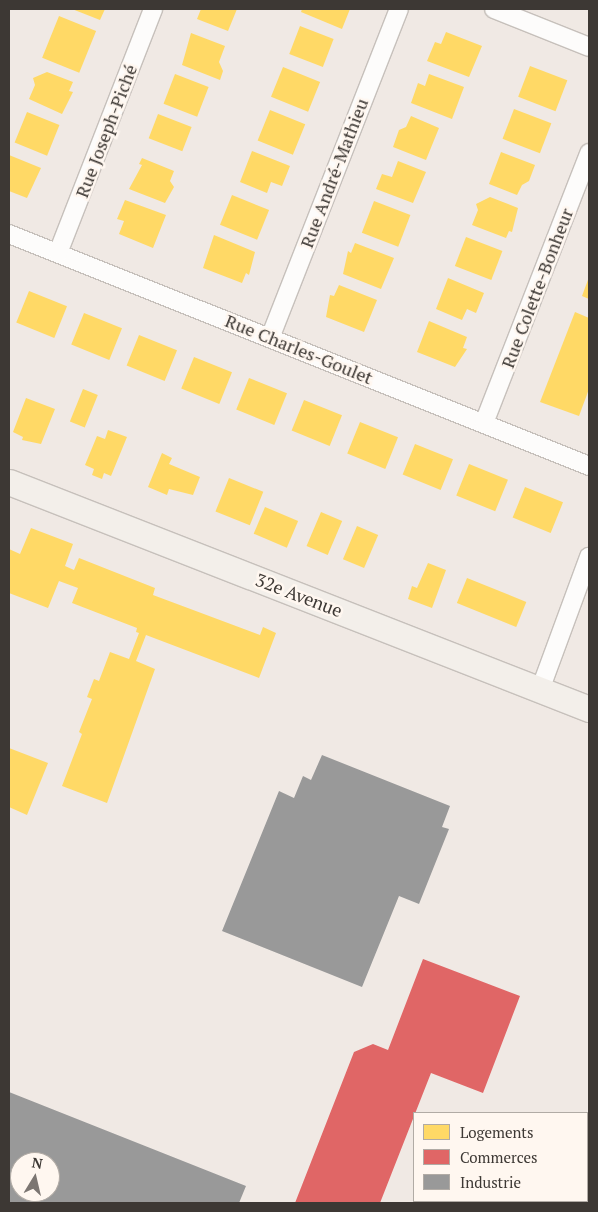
<!DOCTYPE html>
<meta charset="utf-8">
<style>
body{margin:0}
#map{position:relative;width:598px;height:1212px;overflow:hidden;background:#f0e9e4;font-family:"PT Serif",serif}
div>[style]{position:absolute}
[style*='--x']{left:calc(var(--x)*1px);top:calc(var(--y)*1px);width:calc(var(--w)*1px);rotate:calc(var(--a)*1deg)}
.homes>*{inset:0;background:#ffd966;transform-origin:0 0}
.shops>*{inset:0;background:#e06666}
.industry>*{inset:0;background:#999}
.roads{filter:drop-shadow(1px 0 #c6c0bb) drop-shadow(-1px 0 #c6c0bb) drop-shadow(0 1px #c6c0bb) drop-shadow(0 -1px #c6c0bb)}
.street>*{height:18px;margin:-9px;padding:0 9px;transform-origin:9px;border-radius:9px;background:#fdfcfb}
.secondary>*{height:25px;margin:-12.5px;padding:0 12.5px;transform-origin:12.5px;border-radius:12.5px;background:#f3efea}
.primary>*{height:28px;margin:-14px;padding:0 14px;transform-origin:14px;border-radius:14px;background:#eae2d9}
span{translate:-50% -50%;white-space:nowrap;text-align:center;line-height:1.15;-webkit-text-stroke:5px #fff7f0;paint-order:stroke}
.street-label{font-size:18px;color:#3d3834}
.frame{position:absolute;inset:0;border:10px solid #3d3834;pointer-events:none}
.legend{position:absolute;left:413px;top:1112px;width:175px;height:90px;box-sizing:border-box;background:#fff7f0;border:1px solid #b1aba5;margin:0;padding:6px 9px;list-style:none;font-size:15px;color:#3d3834}
.legend li{display:flex;align-items:center;gap:10px;height:25px}
.legend b{width:25px;border:1px solid #b1aba5}
.north{position:absolute;left:10px;top:1152px;width:50px;height:50px;box-sizing:border-box;background:#fff7f0;border:1px solid #b1aba5;border-radius:50%;rotate:9deg;font-size:14px;font-weight:700;line-height:20px;text-align:center;color:#3d3834}
.north::after{content:'';display:block;margin:auto;width:18px;height:22px;background:#7c7672;clip-path:polygon(50% 0,100% 100%,50% 72%,0 100%)}
</style>
<div id="map">
<div class="homes">
<i style="clip-path:polygon(72px 9px,105px 9px,100px 20px)"></i>
<i style="clip-path:polygon(201px 9px,237px 9px,228px 31px,197px 19px)"></i>
<i style="clip-path:polygon(302px 9px,350px 9px,342px 29px,301px 12px)"></i>
<i style="left:59px;top:16px;width:40px;height:45px;rotate:22deg"></i>
<i style="left:300px;top:26px;width:36px;height:30px;rotate:21deg"></i>
<i style="clip-path:polygon(446px 32px,482px 46px,469px 77px,427px 61px,435px 42px,441px 44px)"></i>
<i style="clip-path:polygon(191px 33px,225px 46px,219px 62px,223px 71px,220px 80px,182px 65px)"></i>
<i style="left:530px;top:66px;width:40px;height:33px;rotate:21deg"></i>
<i style="left:283px;top:67px;width:40px;height:32px;rotate:22deg"></i>
<i style="clip-path:polygon(47px 72px,73px 82px,69px 91px,73px 92px,62px 114px,29px 99px,35px 85px,33px 78px)"></i>
<i style="left:175px;top:74px;width:36px;height:32px;rotate:21deg"></i>
<i style="clip-path:polygon(429px 74px,464px 87px,452px 119px,411px 103px,418px 83px,425px 86px)"></i>
<i style="left:514px;top:109px;width:40px;height:32px;rotate:21deg"></i>
<i style="left:270px;top:110px;width:38px;height:33px;rotate:22deg"></i>
<i style="left:27px;top:112px;width:35px;height:33px;rotate:22deg"></i>
<i style="left:158px;top:114px;width:36px;height:26px;rotate:21deg"></i>
<i style="clip-path:polygon(411px 116px,439px 128px,426px 160px,393px 147px,399px 130px,406px 127px)"></i>
<i style="clip-path:polygon(252px 151px,290px 166px,282px 186px,271px 182px,267px 193px,240px 182px)"></i>
<i style="clip-path:polygon(501px 152px,535px 165px,529px 181px,522px 185px,517px 195px,489px 184px)"></i>
<i style="clip-path:polygon(9px 155px,41px 168px,27px 198px,9px 191px)"></i>
<i style="clip-path:polygon(142px 158px,174px 171px,170px 181px,174px 187px,165px 203px,129px 189px,142px 165px,139px 164px)"></i>
<i style="clip-path:polygon(398px 161px,426px 172px,413px 203px,376px 189px,382px 174px,392px 177px)"></i>
<i style="left:232px;top:195px;width:40px;height:32px;rotate:22deg"></i>
<i style="clip-path:polygon(490px 197px,518px 208px,512px 232px,509px 231px,506px 238px,472px 225px,478px 210px,476px 204px)"></i>
<i style="clip-path:polygon(125px 200px,166px 215px,153px 248px,119px 234px,124px 221px,117px 219px)"></i>
<i style="left:374px;top:201px;width:39px;height:34px;rotate:21deg"></i>
<i style="clip-path:polygon(214px 235px,255px 252px,249px 275px,246px 273px,242px 283px,203px 268px)"></i>
<i style="left:466px;top:237px;width:39px;height:31px;rotate:21deg"></i>
<i style="clip-path:polygon(355px 243px,394px 258px,381px 289px,343px 274px,348px 251px,351px 253px)"></i>
<i style="clip-path:polygon(589px 277px,589px 299px,582px 296px)"></i>
<i style="clip-path:polygon(448px 278px,484px 293px,476px 313px,467px 309px,462px 320px,436px 309px)"></i>
<i style="clip-path:polygon(339px 285px,377px 300px,364px 332px,326px 317px,330px 295px,334px 296px)"></i>
<i style="left:29px;top:291px;width:41px;height:34px;rotate:22deg"></i>
<i style="clip-path:polygon(575px 312px,589px 318px,589px 389px,579px 416px,540px 402px)"></i>
<i style="left:84px;top:313px;width:41px;height:34px;rotate:22deg"></i>
<i style="clip-path:polygon(429px 321px,467px 337px,463px 348px,467px 349px,455px 367px,417px 352px)"></i>
<i style="left:139px;top:335px;width:41px;height:33px;rotate:22deg"></i>
<i style="left:194px;top:357px;width:41px;height:34px;rotate:22deg"></i>
<i style="left:249px;top:378px;width:41px;height:34px;rotate:22deg"></i>
<i style="left:83px;top:389px;width:16px;height:35px;rotate:22deg"></i>
<i style="clip-path:polygon(26px 398px,55px 409px,41px 444px,22px 440px,23px 437px,13px 432px)"></i>
<i style="left:304px;top:400px;width:41px;height:33px;rotate:22deg"></i>
<i style="left:360px;top:422px;width:41px;height:34px;rotate:22deg"></i>
<i style="clip-path:polygon(108px 430px,127px 437px,111px 476px,104px 473px,102px 479px,92px 475px,94px 469px,85px 465px,97px 436px,105px 439px)"></i>
<i style="left:415px;top:444px;width:41px;height:33px;rotate:22deg"></i>
<i style="clip-path:polygon(162px 453px,172px 458px,169px 464px,200px 477px,193px 495px,169px 489px,167px 495px,148px 487px)"></i>
<i style="left:469px;top:464px;width:42px;height:34px;rotate:22deg"></i>
<i style="left:229px;top:478px;width:37px;height:36px;rotate:22deg"></i>
<i style="left:525px;top:487px;width:41px;height:33px;rotate:22deg"></i>
<i style="left:265px;top:507px;width:36px;height:29px;rotate:23deg"></i>
<i style="left:321px;top:512px;width:23px;height:37px;rotate:23deg"></i>
<i style="left:357px;top:526px;width:23px;height:36px;rotate:23deg"></i>
<i style="clip-path:polygon(31px 528px,73px 544px,65px 566px,74px 570px,79px 558px,155px 588px,153px 595px,260px 635px,263px 627px,276px 633px,259px 678px,146px 635px,136px 661px,155px 669px,107px 803px,62px 786px,82px 734px,79px 732px,92px 699px,87px 697px,94px 679px,99px 681px,110px 652px,129px 659px,139px 633px,136px 632px,137px 628px,72px 603px,78px 588px,59px 581px,48px 608px,9px 593px,9px 549px,20px 554px)"></i>
<i style="clip-path:polygon(428px 563px,446px 570px,432px 608px,408px 599px,412px 586px,417px 588px)"></i>
<i style="left:467px;top:578px;width:64px;height:27px;rotate:22deg"></i>
<i style="clip-path:polygon(9px 748px,48px 763px,27px 815px,9px 807px)"></i>
</div>
<div class="shops">
<i style="clip-path:polygon(423px 959px,520px 996px,483px 1093px,431px 1073px,380px 1203px,295px 1203px,354px 1052px,373px 1044px,388px 1050px)"></i>
</div>
<div class="industry">
<i style="clip-path:polygon(322px 755px,450px 806px,442px 827px,449px 829px,419px 904px,399px 896px,362px 987px,222px 931px,279px 791px,294px 798px,303px 776px,311px 780px)"></i>
<i style="clip-path:polygon(evenodd,9px 1092px,246px 1186px,239px 1203px,9px 1203px,9px 1092px,20px 1162px,50px 1162px,50px 1192px,20px 1192px,20px 1162px)"></i>
</div>
<div class="roads">
<div class="street">
<i style="--x:494;--y:9;--w:102;--a:21.8"></i>
<i style="--x:9;--y:234;--w:625;--a:21.8"></i>
<i style="--x:58;--y:253;--w:262;--a:-68.7"></i>
<i style="--x:270;--y:338;--w:353;--a:-68.6"></i>
<i style="--x:484;--y:423;--w:290;--a:-68.7"></i>
<i style="--x:540;--y:690;--w:142;--a:-69.8"></i>
</div>
<div class="secondary">
<i style="--x:9;--y:482;--w:623;--a:21.37"></i>
</div>
<div class="primary">
<i style="--x:587;--y:1186;--w:6;--a:-72"></i>
</div>
</div>
<div class="street-label">
<span style="left:106px;top:131px;rotate:-69deg">Rue Joseph-Piché</span>
<span style="left:334px;top:173px;rotate:-69deg">Rue André-Mathieu</span>
<span style="left:537px;top:288px;rotate:-69deg">Rue Colette-Bonheur</span>
<span style="left:299px;top:349px;rotate:22deg">Rue Charles-Goulet</span>
<span style="left:299px;top:595px;rotate:21deg">32e Avenue</span>
</div>
<div class="frame"></div>
<ul class="legend">
<li><b style="height:14px;background:#ffd966"></b>Logements</li>
<li><b style="height:14px;background:#e06666"></b>Commerces</li>
<li><b style="height:14px;background:#999"></b>Industrie</li>
</ul>
<div class="north">N</div>
</div>
